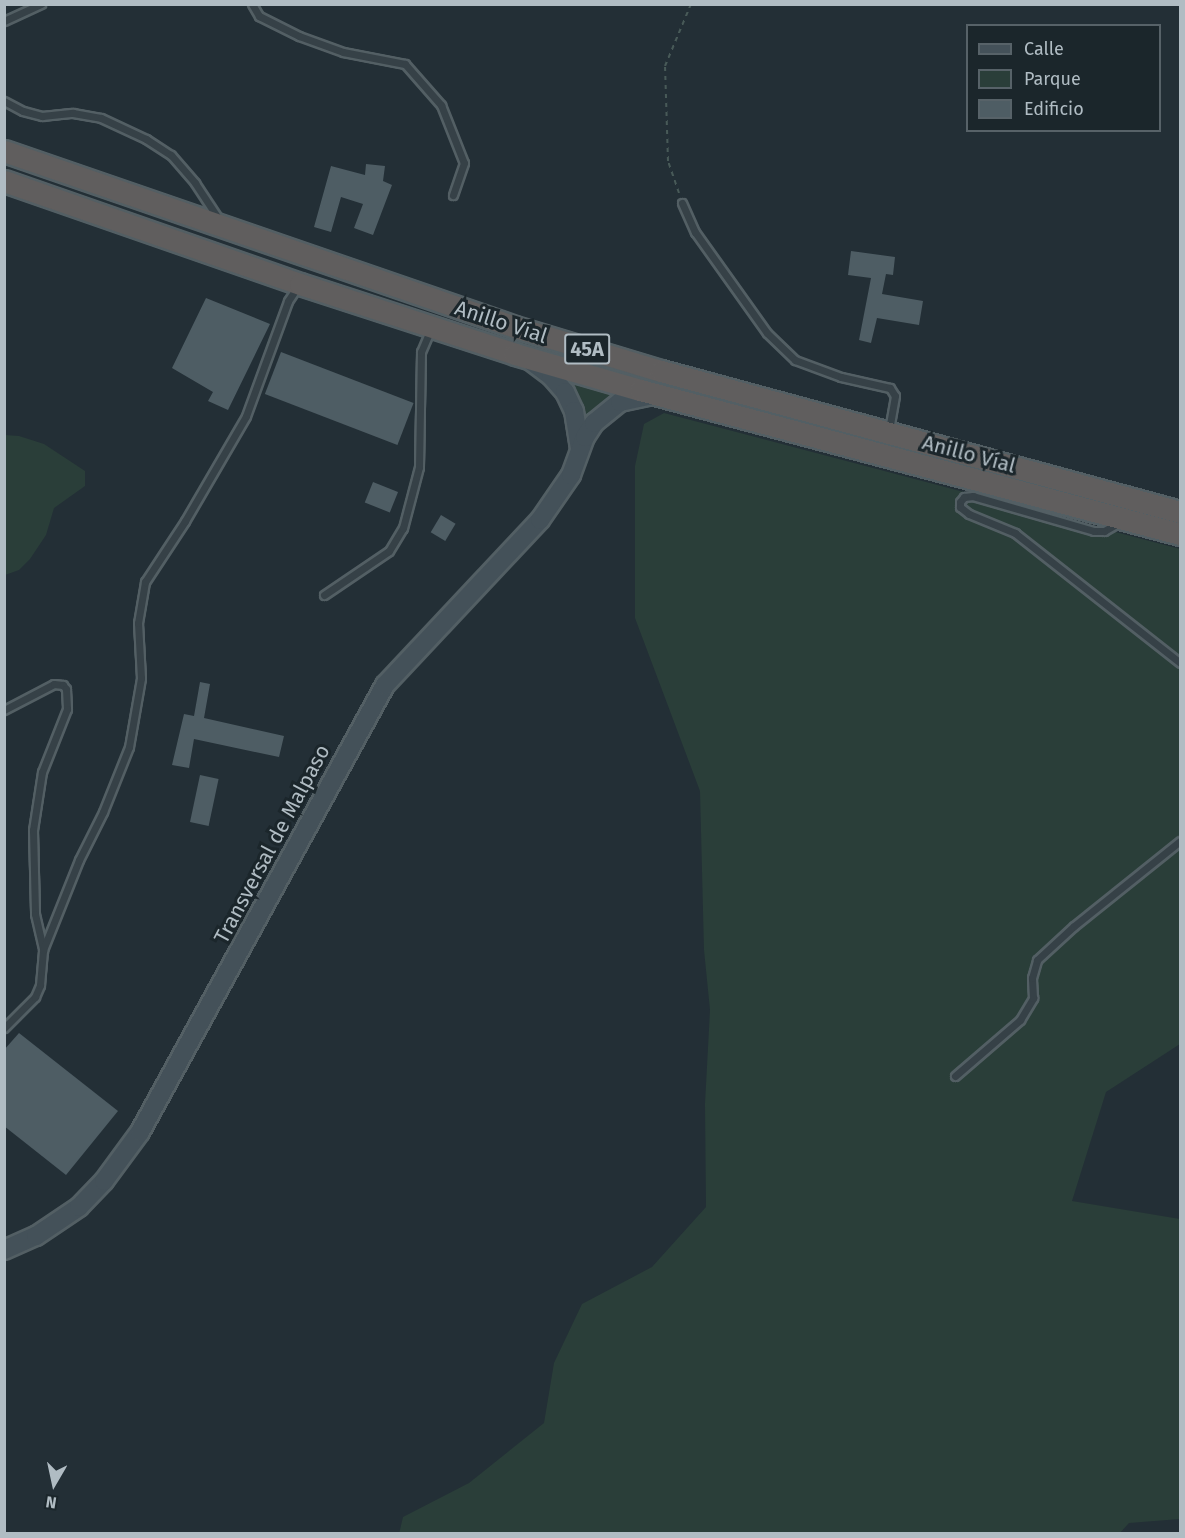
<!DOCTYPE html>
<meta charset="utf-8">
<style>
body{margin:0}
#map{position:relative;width:1185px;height:1538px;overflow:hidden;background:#232f36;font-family:"Fira Sans",sans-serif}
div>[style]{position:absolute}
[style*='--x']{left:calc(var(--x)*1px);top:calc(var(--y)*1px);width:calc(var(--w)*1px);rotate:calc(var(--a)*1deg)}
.green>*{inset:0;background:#2a3e39}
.building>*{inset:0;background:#4e5d64;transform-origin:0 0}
.path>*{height:2px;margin-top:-1px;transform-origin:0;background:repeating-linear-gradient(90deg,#485a58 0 4.5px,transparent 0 9px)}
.roads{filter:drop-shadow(2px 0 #535f64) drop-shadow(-2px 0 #535f64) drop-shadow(0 2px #535f64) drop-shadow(0 -2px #535f64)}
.service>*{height:7px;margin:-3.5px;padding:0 3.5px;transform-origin:3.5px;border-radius:3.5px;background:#364147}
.secondary>*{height:18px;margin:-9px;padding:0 9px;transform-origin:9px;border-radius:9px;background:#445159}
.trunk>*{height:21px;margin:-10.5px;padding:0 10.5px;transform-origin:10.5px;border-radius:10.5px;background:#605e5e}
span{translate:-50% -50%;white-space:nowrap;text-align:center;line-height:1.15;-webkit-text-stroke:6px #1b262b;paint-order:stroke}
.shield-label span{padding:2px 4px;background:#1b262b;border:2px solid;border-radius:4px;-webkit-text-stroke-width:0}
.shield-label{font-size:20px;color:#b0bcc3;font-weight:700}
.street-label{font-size:21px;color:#b0bcc3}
.frame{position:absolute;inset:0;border:6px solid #b0bcc3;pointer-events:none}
.legend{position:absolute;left:966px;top:24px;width:195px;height:108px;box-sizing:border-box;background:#1b262b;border:2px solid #576268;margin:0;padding:8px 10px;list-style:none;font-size:18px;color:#b0bcc3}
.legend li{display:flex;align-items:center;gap:12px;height:30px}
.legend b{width:30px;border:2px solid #576268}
.north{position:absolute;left:24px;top:1454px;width:60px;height:60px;-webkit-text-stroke:4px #1b262b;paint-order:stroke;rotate:189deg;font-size:16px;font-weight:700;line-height:24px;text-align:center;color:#b0bcc3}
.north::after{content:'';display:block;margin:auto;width:21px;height:27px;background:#b0bcc3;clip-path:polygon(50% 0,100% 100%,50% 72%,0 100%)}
</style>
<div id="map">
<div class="green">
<i style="clip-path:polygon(546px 369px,627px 394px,605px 402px,585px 424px,581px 403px,567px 384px)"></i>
<i style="clip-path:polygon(664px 413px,1180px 549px,1180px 1044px,1106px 1092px,1072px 1201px,1180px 1219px,1180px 1519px,1129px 1523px,1119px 1534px,399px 1534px,403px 1517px,469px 1483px,544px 1423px,554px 1363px,582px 1304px,652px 1267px,706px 1207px,705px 1104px,710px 1010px,704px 950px,700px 791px,635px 618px,635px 466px,644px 424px)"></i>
<i style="clip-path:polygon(5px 435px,19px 436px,44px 444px,85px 471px,85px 486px,54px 508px,46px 535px,30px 559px,19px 570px,5px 575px)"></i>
</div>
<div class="building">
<i style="clip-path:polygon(366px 164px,385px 166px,383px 181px,392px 185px,373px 235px,354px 228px,363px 204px,341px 197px,331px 232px,314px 227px,331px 166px,365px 175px)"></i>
<i style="clip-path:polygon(851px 251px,895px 257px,893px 275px,886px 274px,882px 294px,923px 301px,919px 325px,877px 318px,871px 343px,859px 340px,871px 278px,848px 275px)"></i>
<i style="clip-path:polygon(206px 298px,270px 324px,228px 410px,208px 401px,213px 392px,172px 368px)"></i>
<i style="left:281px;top:352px;width:142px;height:45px;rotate:21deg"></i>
<i style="left:373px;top:482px;width:27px;height:22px;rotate:22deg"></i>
<i style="left:441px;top:515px;width:17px;height:20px;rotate:31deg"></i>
<i style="clip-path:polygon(200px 682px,210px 684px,204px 718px,284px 736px,279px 757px,194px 739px,189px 768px,172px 765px,184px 714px,194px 716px)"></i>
<i style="left:200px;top:775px;width:19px;height:48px;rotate:12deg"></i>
<i style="clip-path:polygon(19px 1033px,118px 1111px,66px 1175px,4px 1126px,4px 1050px)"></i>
</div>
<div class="path">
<i style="--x:679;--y:193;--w:34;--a:-109"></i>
<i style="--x:668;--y:161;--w:95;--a:-91.8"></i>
<i style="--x:665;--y:66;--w:67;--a:-67.2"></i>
</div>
<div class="roads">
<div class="service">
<i style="--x:252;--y:4;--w:14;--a:60"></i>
<i style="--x:259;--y:16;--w:45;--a:26.6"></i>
<i style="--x:299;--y:36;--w:47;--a:20"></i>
<i style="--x:343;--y:52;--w:63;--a:11"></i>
<i style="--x:405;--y:64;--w:55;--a:48.7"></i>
<i style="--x:441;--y:105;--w:62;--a:68.4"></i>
<i style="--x:464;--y:163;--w:34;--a:109"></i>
<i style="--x:4;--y:21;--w:41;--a:-24.7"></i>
<i style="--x:4;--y:101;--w:21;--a:28"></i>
<i style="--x:23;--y:111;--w:20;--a:15"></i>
<i style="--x:42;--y:116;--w:31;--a:-6"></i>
<i style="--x:73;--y:113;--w:28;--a:10"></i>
<i style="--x:101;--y:118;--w:50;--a:25"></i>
<i style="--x:146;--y:139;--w:30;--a:33"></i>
<i style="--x:171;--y:155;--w:37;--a:49"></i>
<i style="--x:195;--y:183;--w:42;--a:56.7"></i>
<i style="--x:682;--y:203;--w:32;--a:66"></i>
<i style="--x:695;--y:232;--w:124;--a:54.5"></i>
<i style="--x:767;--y:333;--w:39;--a:44"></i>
<i style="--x:795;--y:360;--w:49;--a:20.3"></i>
<i style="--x:841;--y:377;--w:50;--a:12.7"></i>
<i style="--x:890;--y:388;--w:9;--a:58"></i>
<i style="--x:895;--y:396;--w:34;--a:100"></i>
<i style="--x:1118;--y:523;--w:16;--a:150"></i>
<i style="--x:1104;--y:531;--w:10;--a:180"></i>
<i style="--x:1094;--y:531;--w:126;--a:-163.9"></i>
<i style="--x:973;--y:496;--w:9;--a:174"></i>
<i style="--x:964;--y:497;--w:6;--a:129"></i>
<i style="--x:960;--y:502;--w:5;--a:90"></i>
<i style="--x:960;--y:507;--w:11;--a:38"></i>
<i style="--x:969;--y:514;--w:50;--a:22.4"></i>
<i style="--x:1015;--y:533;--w:210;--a:38.2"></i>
<i style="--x:324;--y:595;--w:78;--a:-34.1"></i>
<i style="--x:389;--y:551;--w:27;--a:-59"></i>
<i style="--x:403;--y:528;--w:63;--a:-75.3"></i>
<i style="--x:419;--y:467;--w:115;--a:-89"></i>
<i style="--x:421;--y:352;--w:26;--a:-67"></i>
<i style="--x:4;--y:710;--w:56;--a:-27.5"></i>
<i style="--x:54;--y:684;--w:9;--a:6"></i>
<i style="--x:63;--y:685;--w:5;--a:53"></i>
<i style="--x:66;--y:689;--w:20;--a:87"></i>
<i style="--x:67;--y:709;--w:68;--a:111.6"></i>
<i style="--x:42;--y:772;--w:59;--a:98.8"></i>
<i style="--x:33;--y:830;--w:84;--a:88.6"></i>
<i style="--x:35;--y:914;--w:37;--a:77"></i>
<i style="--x:4;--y:1028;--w:44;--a:-45"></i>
<i style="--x:35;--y:997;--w:13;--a:-67"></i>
<i style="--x:40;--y:985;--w:35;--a:-85"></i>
<i style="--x:43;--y:950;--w:97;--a:-68.2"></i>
<i style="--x:79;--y:860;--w:54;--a:-63.4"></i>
<i style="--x:103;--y:812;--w:70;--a:-68.2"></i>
<i style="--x:129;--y:747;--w:70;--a:-80.1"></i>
<i style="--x:141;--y:678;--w:55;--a:-93.1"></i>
<i style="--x:138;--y:623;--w:42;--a:-80.3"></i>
<i style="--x:145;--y:582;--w:73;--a:-56.7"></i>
<i style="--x:185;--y:521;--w:121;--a:-59.8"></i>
<i style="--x:246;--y:416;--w:122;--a:-69.9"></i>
<i style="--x:288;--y:301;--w:18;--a:-56"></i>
<i style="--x:955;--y:1076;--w:86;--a:-40.7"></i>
<i style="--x:1020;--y:1020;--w:26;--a:-59"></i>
<i style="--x:1033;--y:998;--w:20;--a:-93"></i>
<i style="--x:1032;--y:978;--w:19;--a:-74"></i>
<i style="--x:1037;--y:960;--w:50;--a:-42.6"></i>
<i style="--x:1074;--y:926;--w:136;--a:-38.7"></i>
</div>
<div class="secondary">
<i style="--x:531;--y:361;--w:25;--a:37"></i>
<i style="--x:551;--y:376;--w:21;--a:49"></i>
<i style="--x:565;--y:392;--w:21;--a:65"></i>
<i style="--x:574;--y:411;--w:37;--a:81"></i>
<i style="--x:4;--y:1250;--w:35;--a:-24"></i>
<i style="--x:36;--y:1236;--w:52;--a:-34"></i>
<i style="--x:79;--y:1207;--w:36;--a:-46"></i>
<i style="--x:104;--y:1181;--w:61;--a:-53.7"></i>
<i style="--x:140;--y:1132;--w:510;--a:-61.27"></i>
<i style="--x:385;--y:685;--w:226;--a:-46.8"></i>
<i style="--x:540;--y:520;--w:55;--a:-55.4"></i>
<i style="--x:571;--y:475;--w:40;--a:-69.8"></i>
<i style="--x:585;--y:437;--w:17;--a:-57"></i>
<i style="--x:594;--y:423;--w:33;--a:-39"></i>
<i style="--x:620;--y:402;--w:35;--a:-12"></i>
</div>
<div class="trunk">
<i style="--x:4;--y:151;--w:540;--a:19"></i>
<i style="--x:515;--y:327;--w:152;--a:16.8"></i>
<i style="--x:661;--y:371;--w:538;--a:15.2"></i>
<i style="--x:4;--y:181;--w:313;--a:19.2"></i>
<i style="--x:300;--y:284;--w:226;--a:18"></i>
<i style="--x:515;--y:354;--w:130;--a:16.1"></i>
<i style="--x:640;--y:390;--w:559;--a:14.93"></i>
</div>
</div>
<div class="shield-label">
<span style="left:587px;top:349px">45A</span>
</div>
<div class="street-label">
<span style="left:501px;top:322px;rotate:18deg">Anillo Víal</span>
<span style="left:969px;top:454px;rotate:15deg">Anillo Víal</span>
<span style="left:272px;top:844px;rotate:-62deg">Transversal de Malpaso</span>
</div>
<div class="frame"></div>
<ul class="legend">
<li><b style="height:8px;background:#445159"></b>Calle</li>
<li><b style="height:16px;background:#2a3e39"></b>Parque</li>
<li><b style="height:16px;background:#4e5d64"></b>Edificio</li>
</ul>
<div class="north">N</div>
</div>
